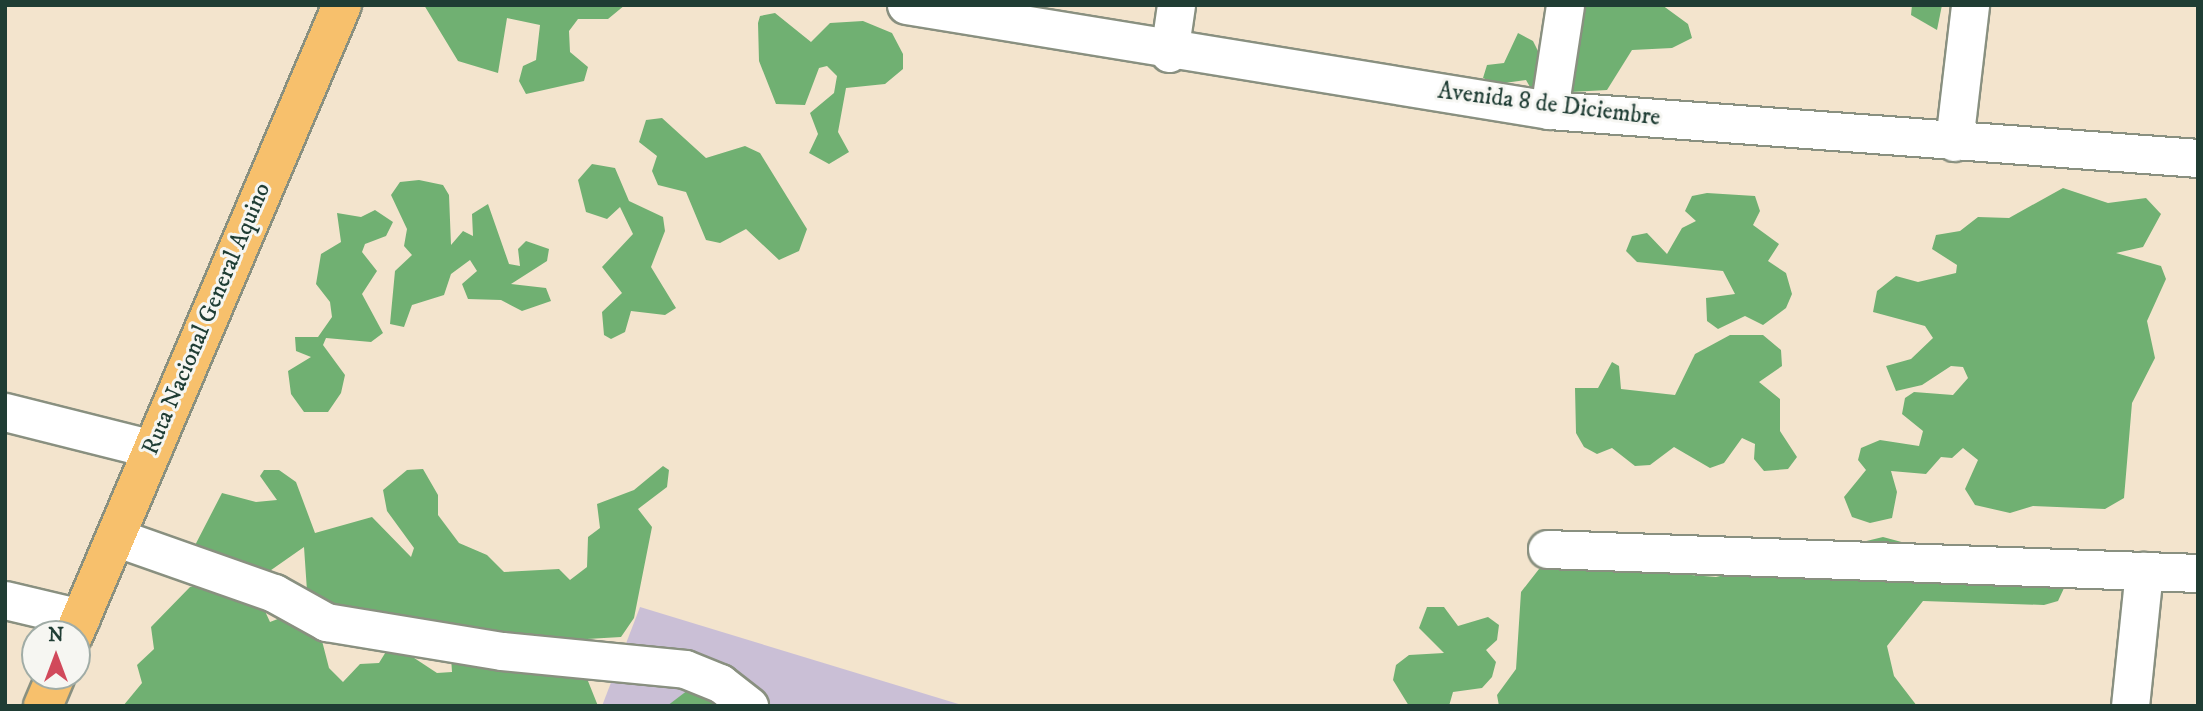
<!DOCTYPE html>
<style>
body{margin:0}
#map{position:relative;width:2203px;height:711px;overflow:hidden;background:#f3e4cd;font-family:"IM FELL DW Pica",serif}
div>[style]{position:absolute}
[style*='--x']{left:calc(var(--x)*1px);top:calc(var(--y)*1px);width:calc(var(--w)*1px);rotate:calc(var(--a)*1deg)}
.industrial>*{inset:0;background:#cabfd6}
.forest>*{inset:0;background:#70b072}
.roads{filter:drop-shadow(2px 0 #899080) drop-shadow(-2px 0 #899080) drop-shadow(0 2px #899080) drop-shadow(0 -2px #899080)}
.minor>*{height:37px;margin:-18.5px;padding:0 18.5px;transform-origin:18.5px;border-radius:18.5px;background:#fff}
.highway>*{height:38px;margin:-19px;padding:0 19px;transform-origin:19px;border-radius:19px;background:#f7c06c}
span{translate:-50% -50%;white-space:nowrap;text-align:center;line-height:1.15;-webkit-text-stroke:6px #f6f6f2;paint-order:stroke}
.street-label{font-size:24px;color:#1f3d34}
.frame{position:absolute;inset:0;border:7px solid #1f3d34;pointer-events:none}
.north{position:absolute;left:21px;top:620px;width:70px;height:70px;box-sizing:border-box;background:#f6f6f2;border:2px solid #a0aca6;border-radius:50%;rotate:0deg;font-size:19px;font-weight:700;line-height:28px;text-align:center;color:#1f3d34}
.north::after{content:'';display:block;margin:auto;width:24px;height:32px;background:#d1495b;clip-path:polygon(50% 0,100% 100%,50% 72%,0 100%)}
</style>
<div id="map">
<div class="industrial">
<i style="clip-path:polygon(640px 607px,965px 706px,602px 706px)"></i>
</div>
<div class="forest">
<i style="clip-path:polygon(424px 5px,625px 5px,608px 19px,578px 19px,569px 31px,570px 52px,588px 67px,584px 81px,526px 94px,519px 81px,523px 66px,536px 60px,540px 25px,507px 18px,498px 73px,458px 61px)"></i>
<i style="clip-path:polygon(1575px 5px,1662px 5px,1688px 24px,1692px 38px,1672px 48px,1632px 50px,1607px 90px,1534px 94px,1526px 80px,1497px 84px,1483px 78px,1487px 65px,1504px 63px,1518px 33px,1533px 41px,1544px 63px)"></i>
<i style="clip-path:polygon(1912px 5px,1942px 5px,1937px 30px,1911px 15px)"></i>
<i style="clip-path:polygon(775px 13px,811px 42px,830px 23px,863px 21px,892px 33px,903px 54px,903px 69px,885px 84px,846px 88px,838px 132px,849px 152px,829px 164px,809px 153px,818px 134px,810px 113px,834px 93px,837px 76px,827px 66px,819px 68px,805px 105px,776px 104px,759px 61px,758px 23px,760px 16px)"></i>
<i style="clip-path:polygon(662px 118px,706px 158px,745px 146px,760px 153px,807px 229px,799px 251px,779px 260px,746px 229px,720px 243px,706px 240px,686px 192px,658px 185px,652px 171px,657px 156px,639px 142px,646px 120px)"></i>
<i style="clip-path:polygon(592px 164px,615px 168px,629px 201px,663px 217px,665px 231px,651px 267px,676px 308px,665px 315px,631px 311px,625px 332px,611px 339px,604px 335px,602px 312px,622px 293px,602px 267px,633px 234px,620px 207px,607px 219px,586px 212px,578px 180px)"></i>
<i style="clip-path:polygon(419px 180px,443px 185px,449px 195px,451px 245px,463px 231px,473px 236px,472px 214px,488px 204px,509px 264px,520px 266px,518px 249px,526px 241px,549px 249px,547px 261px,511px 284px,546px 288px,551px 301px,522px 311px,501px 300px,468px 299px,462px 284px,477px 271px,470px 260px,451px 274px,444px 295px,412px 305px,404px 327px,390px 324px,395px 271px,412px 255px,404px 246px,407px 229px,391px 195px,400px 182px)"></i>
<i style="clip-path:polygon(2063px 188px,2108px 203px,2146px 198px,2161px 214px,2143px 247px,2116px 253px,2161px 266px,2166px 279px,2147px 321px,2155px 358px,2132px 403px,2124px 498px,2105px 509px,2033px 506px,2010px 513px,1975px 505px,1965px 489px,1978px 460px,1963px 448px,1952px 458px,1941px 457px,1926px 474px,1891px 471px,1897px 492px,1892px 518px,1870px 523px,1852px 517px,1844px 497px,1866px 470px,1858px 460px,1861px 448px,1880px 440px,1919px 446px,1923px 431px,1902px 414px,1905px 398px,1914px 392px,1953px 395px,1968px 378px,1963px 367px,1951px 366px,1922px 385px,1896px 391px,1886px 366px,1911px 359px,1933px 338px,1925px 326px,1873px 312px,1877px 291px,1896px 276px,1918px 282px,1956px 273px,1957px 265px,1932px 249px,1936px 235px,1960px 231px,1978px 217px,2009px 218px)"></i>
<i style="clip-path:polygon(1707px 193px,1755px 196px,1760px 211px,1753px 225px,1779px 244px,1768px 261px,1786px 273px,1792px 294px,1786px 308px,1763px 325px,1745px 316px,1718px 329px,1707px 321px,1706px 298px,1735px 294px,1723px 271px,1637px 262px,1626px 251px,1632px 236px,1647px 233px,1667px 254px,1682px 228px,1696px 221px,1685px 211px,1692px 196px)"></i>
<i style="clip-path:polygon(375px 210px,393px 222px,386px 236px,365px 244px,362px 252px,377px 271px,362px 294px,383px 333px,371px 342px,326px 338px,323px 345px,345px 375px,341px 393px,328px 412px,304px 412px,291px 394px,288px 371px,311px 357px,296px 351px,295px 337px,318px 337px,332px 317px,330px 302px,316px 284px,321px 254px,341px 242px,337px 213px,361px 217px)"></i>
<i style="clip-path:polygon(1730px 335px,1763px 335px,1781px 350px,1782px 366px,1759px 382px,1780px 399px,1780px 431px,1797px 457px,1788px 469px,1764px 471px,1754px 459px,1755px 444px,1742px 438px,1724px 463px,1710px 468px,1674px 447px,1650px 465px,1635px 466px,1612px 448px,1597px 454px,1584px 447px,1576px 433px,1575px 388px,1598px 388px,1612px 362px,1619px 366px,1621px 389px,1675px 395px,1695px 354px)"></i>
<i style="clip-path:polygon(663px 466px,669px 470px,667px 487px,638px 509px,652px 527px,634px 618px,621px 637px,587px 639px,583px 645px,582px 666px,598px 706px,123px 706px,142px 683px,137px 665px,154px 649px,151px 627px,190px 587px,202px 585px,264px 609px,270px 622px,288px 615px,320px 633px,329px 668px,343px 682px,360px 664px,379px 663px,387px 650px,402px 650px,437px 673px,452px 672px,451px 657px,364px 624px,307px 591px,304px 547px,264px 575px,190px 555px,222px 493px,256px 502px,277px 500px,260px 476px,264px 470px,279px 470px,296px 482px,315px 533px,372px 517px,411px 557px,414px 548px,387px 511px,383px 490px,407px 470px,423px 469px,438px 495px,438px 515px,459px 543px,487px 555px,504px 572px,559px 569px,570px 580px,587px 567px,588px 537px,600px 528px,597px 504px,634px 490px)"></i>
<i style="clip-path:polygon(1883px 537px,2065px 586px,2058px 601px,2044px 605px,1923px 601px,1887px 646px,1894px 676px,1917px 706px,1499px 706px,1497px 695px,1516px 669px,1521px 592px,1539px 569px,1555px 564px,1716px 577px)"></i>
<i style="clip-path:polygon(1427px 607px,1444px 607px,1458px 626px,1488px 617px,1499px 625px,1497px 640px,1486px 650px,1496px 662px,1492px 677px,1482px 688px,1453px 692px,1449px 706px,1409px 706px,1393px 680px,1396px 665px,1409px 655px,1444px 653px,1419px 628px)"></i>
<i style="clip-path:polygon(688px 690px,732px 706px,667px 706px)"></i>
</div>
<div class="roads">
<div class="minor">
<i style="--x:906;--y:5;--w:652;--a:9.27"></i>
<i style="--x:1549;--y:110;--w:651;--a:4.23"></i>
<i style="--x:1169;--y:53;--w:49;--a:-81.7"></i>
<i style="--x:1549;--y:110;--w:106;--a:-81.3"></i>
<i style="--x:1954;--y:142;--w:138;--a:-83.3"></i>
<i style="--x:5;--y:412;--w:152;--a:14.1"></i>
<i style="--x:115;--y:537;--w:169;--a:19.4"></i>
<i style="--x:274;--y:593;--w:60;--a:29.1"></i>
<i style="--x:326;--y:622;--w:178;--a:9.4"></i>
<i style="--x:502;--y:651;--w:184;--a:5.6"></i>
<i style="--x:685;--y:669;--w:38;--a:22"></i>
<i style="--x:720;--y:683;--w:37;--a:38"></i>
<i style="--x:1547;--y:549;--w:651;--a:2.11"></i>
<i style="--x:5;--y:600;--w:78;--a:13.3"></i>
<i style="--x:2130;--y:706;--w:136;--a:-84.1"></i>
</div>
<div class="highway">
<i style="--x:74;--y:634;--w:684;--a:-66.92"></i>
<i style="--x:43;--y:706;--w:33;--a:-67"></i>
</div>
</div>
<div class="street-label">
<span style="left:1549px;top:105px;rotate:7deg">Avenida 8 de Diciembre</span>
<span style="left:207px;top:319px;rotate:-67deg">Ruta Nacional General Aquino</span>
</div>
<div class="frame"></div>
<div class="north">N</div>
</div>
